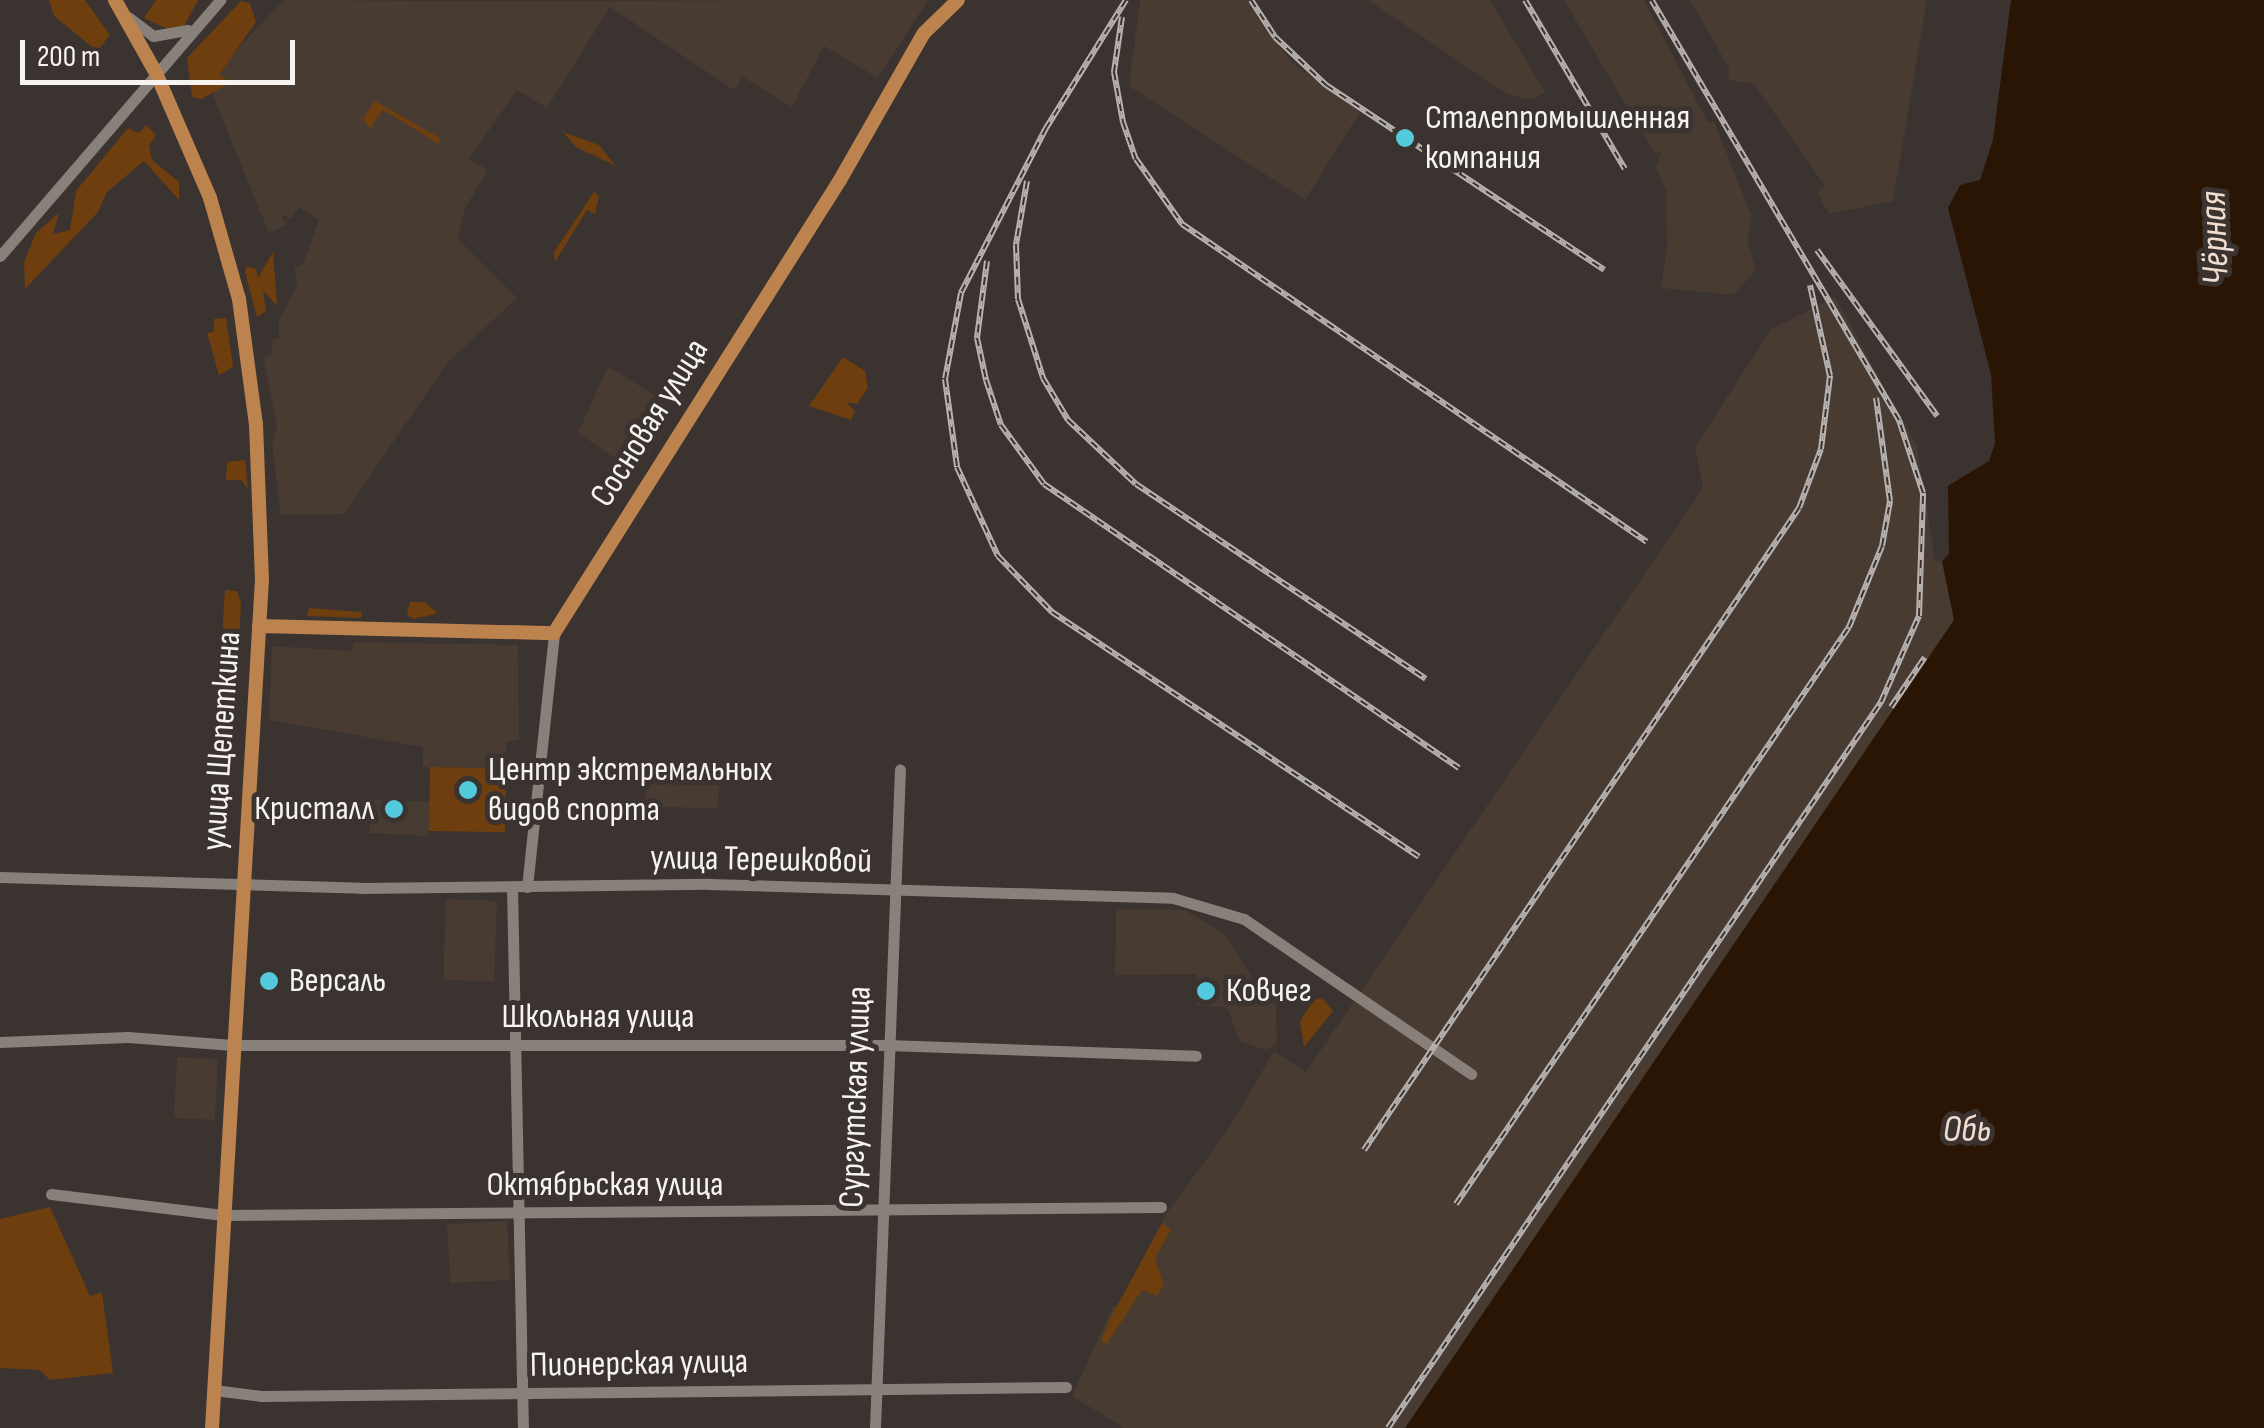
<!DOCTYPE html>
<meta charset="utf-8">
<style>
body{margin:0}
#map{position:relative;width:2264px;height:1428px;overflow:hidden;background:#3a332f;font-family:"Sofia Sans Condensed",sans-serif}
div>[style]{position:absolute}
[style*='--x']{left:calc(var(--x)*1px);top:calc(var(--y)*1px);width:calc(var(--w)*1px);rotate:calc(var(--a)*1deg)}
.built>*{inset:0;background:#473b32;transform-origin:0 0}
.green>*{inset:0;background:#6f3e0e;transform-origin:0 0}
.water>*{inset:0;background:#2a1504}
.minor>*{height:11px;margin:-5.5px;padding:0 5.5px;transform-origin:5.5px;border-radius:5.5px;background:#88817b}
.major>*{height:14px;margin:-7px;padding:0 7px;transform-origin:7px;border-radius:7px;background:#bc834f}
.rail>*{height:6px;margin-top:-3px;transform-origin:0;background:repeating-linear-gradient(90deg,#3a332f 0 8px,#b8b3b0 0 16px);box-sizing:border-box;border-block:2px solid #b8b3b0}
.dots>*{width:28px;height:28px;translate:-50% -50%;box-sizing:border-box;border:5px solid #3a332f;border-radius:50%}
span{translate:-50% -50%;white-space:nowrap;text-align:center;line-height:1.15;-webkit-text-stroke:10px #3a332f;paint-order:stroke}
.poi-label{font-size:35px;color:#f7f3f0}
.left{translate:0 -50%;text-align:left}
.right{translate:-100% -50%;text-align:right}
.street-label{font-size:35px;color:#f7f3f0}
.water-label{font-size:38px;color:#f1ded0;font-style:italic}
.scale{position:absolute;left:20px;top:40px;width:275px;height:45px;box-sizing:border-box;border:5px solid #f7f3f0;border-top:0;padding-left:12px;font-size:30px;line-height:35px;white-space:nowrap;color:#f7f3f0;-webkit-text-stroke:8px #3a332f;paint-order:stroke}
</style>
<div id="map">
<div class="built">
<i style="clip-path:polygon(284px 0,467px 1px,928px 0,878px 78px,824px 46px,792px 107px,743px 77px,734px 90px,610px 7px,547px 108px,517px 90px,469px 159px,488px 170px,465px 208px,458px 239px,517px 298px,448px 362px,344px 514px,281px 515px,272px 443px,277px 427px,263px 357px,271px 356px,273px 339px,279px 338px,279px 320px,297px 285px,294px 267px,303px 264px,319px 220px,299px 207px,291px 219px,281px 214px,286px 225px,269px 233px,207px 81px)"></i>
<i style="clip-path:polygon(1140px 0,1246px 0,1292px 63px,1360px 112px,1305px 200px,1129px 86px)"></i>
<i style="clip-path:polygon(1368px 0,1490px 0,1545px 92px,1532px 100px,1507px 94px)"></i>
<i style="clip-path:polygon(1564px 0,1644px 0,1708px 123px,1714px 121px,1752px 217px,1747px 239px,1756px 270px,1733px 295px,1661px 288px,1667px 245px,1666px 191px,1656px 168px,1661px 152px,1655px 154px)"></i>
<i style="clip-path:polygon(1690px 0,1927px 0,1893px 201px,1829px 214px,1817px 192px,1825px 186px,1754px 84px,1728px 80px,1729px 68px)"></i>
<i style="clip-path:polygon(1835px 297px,1917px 446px,1935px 561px,1942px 561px,1954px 620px,1432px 1392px,1405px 1428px,1124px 1428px,1072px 1396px,1113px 1306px,1120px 1308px,1166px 1214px,1227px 1131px,1274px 1051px,1306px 1072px,1703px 488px,1695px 447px,1771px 329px)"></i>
<i style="clip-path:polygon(608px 366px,662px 400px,658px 408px,672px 417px,646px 459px,622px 463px,578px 433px)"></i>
<i style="clip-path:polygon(353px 642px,518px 645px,519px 740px,506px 742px,506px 768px,423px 767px,423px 747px,269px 720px,272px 646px,352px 651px)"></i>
<i style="clip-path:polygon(644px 770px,719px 777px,718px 808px,645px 807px)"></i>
<i style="left:371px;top:799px;width:59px;height:34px;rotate:3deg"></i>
<i style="left:446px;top:899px;width:51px;height:81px;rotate:2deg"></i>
<i style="clip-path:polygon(1116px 909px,1185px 910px,1225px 934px,1262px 994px,1276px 1004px,1277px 1044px,1265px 1050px,1240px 1041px,1227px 1008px,1197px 1005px,1196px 974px,1115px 975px)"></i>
<i style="left:177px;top:1057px;width:41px;height:61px;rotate:3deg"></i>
<i style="left:507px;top:1221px;width:59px;height:60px;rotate:87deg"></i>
</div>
<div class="green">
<i style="clip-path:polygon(49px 0,85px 0,110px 35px,97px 51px,54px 16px)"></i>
<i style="clip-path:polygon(156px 0,198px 0,183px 28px,172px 31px,144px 18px)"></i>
<i style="clip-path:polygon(241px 1px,250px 3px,256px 22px,219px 75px,231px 82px,202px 99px,192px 97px,187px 58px)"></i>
<i style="clip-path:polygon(375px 101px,440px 138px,439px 144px,383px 110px,370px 129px,363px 118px)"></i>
<i style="clip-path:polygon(146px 125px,156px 135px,149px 145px,152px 160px,179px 182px,179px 200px,144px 161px,107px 192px,98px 212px,25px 289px,24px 262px,36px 233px,59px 213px,53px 234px,70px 230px,76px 191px,128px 128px,139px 133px)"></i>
<i style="clip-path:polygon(563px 132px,599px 145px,616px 166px,576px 147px)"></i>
<i style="clip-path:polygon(594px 192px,599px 196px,595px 214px,587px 210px,555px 262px,554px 252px)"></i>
<i style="clip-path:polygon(273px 252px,277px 306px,263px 290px,266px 311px,257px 317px,245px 272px,247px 266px,256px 269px,258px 278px)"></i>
<i style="clip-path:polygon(226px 318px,233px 367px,219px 375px,207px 333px,214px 332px,214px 319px)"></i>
<i style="clip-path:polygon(843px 357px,865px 371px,868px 388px,857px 404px,846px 402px,855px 411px,851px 420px,809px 406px)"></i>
<i style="clip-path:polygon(245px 460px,248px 489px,241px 480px,226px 480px,227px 462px)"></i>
<i style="clip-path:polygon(225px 590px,237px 591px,241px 603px,237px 690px,222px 689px,224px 659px,233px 657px,233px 643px,222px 640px)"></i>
<i style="clip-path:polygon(410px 602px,424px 602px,438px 613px,414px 619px,407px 615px)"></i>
<i style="clip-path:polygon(309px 608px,362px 612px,361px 618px,307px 616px)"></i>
<i style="left:430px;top:767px;width:76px;height:64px;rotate:1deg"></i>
<i style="clip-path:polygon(1322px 998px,1333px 1011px,1304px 1047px,1300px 1021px,1314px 1000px)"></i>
<i style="clip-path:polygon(50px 1207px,90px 1296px,102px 1292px,113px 1373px,50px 1380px,40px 1370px,0 1368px,0 1219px)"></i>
<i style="clip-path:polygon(1162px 1223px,1171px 1230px,1155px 1258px,1164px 1285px,1157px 1296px,1142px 1290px,1107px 1344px,1101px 1341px,1112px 1317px,1090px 1356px)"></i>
</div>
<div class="water">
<i style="clip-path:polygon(2011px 0,2264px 0,2264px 1428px,1405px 1428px,1954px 620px,1942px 561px,1949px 554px,1948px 486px,1989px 461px,1995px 443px,1991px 374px,1948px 208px,1960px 185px,1980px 180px,1993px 140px)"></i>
</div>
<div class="minor">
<i style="--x:128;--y:17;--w:31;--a:37"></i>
<i style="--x:153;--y:36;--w:35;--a:-10"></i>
<i style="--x:0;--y:256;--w:338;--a:-49.3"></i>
<i style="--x:0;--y:877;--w:361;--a:1.7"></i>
<i style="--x:361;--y:888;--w:348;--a:-0.7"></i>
<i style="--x:709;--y:884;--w:464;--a:1.7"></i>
<i style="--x:1173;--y:898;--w:74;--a:16.5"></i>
<i style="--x:1244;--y:919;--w:275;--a:34.3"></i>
<i style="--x:512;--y:887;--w:541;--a:88.84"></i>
<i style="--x:527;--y:887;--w:255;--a:-83.9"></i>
<i style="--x:0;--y:1042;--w:128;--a:-2.2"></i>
<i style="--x:128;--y:1037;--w:105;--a:4.4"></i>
<i style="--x:233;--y:1045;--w:654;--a:0"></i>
<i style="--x:887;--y:1045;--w:309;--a:2"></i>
<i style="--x:51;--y:1194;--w:173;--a:7"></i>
<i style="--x:223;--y:1215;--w:938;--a:-0.49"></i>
<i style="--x:214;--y:1390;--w:48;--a:7.1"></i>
<i style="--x:262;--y:1396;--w:804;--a:-0.64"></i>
<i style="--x:875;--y:1428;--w:659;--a:-87.83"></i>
</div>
<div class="major">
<i style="--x:115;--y:0;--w:84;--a:60.7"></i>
<i style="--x:156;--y:73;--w:136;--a:66.6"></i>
<i style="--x:210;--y:198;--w:105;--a:74"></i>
<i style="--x:239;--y:299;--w:126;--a:82.3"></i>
<i style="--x:256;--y:424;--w:155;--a:87.8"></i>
<i style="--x:262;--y:579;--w:850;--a:93.37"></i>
<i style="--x:259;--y:626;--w:295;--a:1.4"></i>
<i style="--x:554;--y:633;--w:536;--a:-57.73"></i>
<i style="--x:840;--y:180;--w:169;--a:-60.3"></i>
<i style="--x:924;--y:33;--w:47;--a:-44.1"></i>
</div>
<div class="rail">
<i style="--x:1126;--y:0;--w:151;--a:122"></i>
<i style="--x:1046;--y:128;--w:186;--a:117.3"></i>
<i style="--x:961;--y:293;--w:87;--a:100.5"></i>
<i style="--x:945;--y:379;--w:89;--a:82.2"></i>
<i style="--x:957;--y:467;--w:98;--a:65.3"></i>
<i style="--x:998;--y:556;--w:78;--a:46"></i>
<i style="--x:1052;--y:612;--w:441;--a:33.7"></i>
<i style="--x:1251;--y:0;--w:44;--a:57"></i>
<i style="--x:1275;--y:37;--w:70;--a:43.3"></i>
<i style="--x:1326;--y:85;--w:334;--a:33.6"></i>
<i style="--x:1525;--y:0;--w:196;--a:59.4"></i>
<i style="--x:1122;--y:17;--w:56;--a:98.3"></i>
<i style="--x:1114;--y:72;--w:51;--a:79.8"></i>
<i style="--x:1123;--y:122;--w:39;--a:71"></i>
<i style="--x:1136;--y:159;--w:80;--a:54.7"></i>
<i style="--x:1182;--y:224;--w:563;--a:34.37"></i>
<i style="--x:1027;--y:181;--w:65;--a:99.8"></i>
<i style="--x:1016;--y:245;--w:54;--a:87.9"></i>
<i style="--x:1018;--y:299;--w:83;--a:72.4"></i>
<i style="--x:1043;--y:378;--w:49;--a:59.2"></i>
<i style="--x:1068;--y:420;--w:93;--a:43.3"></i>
<i style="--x:1136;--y:484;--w:349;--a:33.9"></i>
<i style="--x:1817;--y:250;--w:205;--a:54.1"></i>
<i style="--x:987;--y:261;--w:78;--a:97.4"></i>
<i style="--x:977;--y:338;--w:43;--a:77.9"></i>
<i style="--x:986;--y:380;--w:47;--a:71.6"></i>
<i style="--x:1001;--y:425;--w:73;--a:53.9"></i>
<i style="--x:1044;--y:484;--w:503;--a:34.39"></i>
<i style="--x:1891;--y:707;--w:60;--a:-55.8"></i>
<i style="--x:1364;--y:1150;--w:775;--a:-55.88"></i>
<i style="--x:1799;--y:508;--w:63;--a:-69.6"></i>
<i style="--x:1821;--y:449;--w:74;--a:-83"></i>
<i style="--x:1830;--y:376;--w:93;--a:-102.4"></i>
<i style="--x:1456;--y:1204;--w:698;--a:-55.74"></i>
<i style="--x:1849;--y:627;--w:87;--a:-67.8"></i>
<i style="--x:1882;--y:546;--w:46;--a:-79.9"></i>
<i style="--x:1890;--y:501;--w:104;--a:-97.7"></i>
<i style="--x:1388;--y:1428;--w:878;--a:-55.82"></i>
<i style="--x:1881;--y:702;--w:94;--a:-66.2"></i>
<i style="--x:1919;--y:616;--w:123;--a:-88.1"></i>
<i style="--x:1923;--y:493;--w:77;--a:-108.2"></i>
<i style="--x:1899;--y:420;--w:487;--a:-120.5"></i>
</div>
<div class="dots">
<i style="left:1405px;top:138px;background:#54cadd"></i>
<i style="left:468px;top:790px;background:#54cadd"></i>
<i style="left:394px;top:809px;background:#54cadd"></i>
<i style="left:269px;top:981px;background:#54cadd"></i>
<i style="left:1206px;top:991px;background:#54cadd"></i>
</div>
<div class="poi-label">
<span class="left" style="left:1425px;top:138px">Сталепромышленная<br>компания</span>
<span class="left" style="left:488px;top:790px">Центр экстремальных<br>видов спорта</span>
<span class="right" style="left:374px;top:809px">Кристалл</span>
<span class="left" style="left:289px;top:981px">Версаль</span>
<span class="left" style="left:1226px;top:991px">Ковчег</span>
</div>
<div class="street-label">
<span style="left:650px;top:423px;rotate:-58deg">Сосновая улица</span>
<span style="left:222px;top:741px;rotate:-86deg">улица Щепеткина</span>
<span style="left:761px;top:860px;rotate:1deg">улица Терешковой</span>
<span style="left:598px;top:1017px">Школьная улица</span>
<span style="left:856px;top:1097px;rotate:-88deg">Сургутская улица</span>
<span style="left:605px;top:1185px">Октябрьская улица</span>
<span style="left:639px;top:1364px;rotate:-1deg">Пионерская улица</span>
</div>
<div class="water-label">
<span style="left:2215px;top:238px;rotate:-92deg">Чёрная</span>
<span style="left:1967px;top:1130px">Обь</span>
</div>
<div class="scale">200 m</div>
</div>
